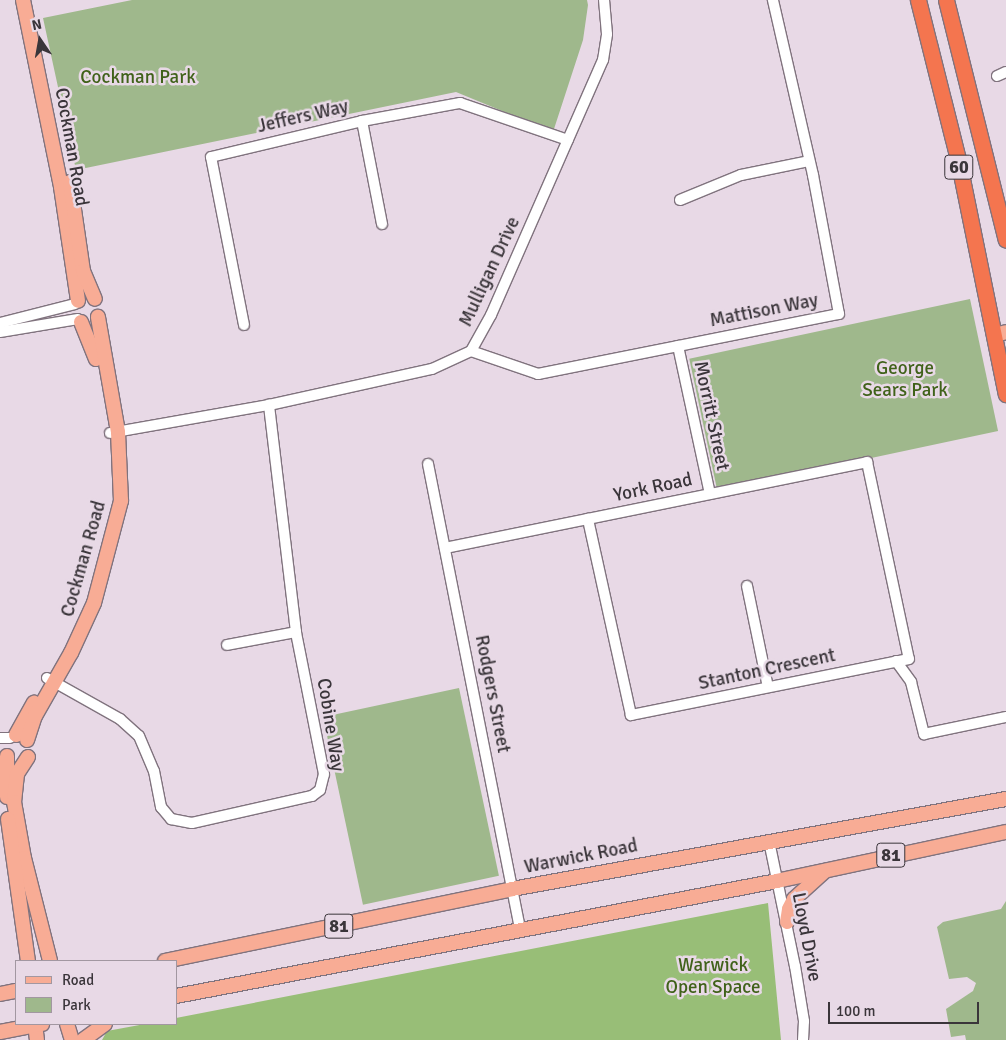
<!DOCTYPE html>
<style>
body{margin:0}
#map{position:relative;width:1006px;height:1040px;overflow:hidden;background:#e8d9e6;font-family:Signika,sans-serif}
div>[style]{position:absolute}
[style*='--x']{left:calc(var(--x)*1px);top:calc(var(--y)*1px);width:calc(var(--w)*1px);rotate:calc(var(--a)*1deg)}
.green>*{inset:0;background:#9fb88c;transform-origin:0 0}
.forest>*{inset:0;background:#98be77}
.roads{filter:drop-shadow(1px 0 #80737e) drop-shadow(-1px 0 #80737e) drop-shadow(0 1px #80737e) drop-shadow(0 -1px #80737e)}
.minor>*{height:10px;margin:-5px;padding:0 5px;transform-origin:5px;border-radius:5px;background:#fff}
.major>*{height:14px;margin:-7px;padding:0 7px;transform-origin:7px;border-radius:7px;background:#f8ac95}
.highway>*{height:15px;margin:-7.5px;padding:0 7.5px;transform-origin:7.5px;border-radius:7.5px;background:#f4754f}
span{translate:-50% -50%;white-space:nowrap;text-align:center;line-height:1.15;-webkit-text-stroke:5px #e8d9e6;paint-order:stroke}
.shield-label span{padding:1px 4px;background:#e8d9e6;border:1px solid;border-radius:4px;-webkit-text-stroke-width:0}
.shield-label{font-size:18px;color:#3a353a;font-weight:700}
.park-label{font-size:19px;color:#40621a}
.street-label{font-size:19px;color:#3a353a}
.legend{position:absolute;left:15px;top:960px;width:162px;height:65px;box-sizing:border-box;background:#e8d9e6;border:1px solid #a297a1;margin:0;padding:6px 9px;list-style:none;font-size:15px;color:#3a353a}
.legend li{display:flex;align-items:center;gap:10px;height:25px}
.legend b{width:25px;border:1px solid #a297a1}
.north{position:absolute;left:15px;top:15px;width:50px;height:50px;-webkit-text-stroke:4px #e8d9e6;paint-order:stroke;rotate:348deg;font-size:14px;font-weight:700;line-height:20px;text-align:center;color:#3a353a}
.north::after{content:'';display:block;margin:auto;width:18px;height:22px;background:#3a353a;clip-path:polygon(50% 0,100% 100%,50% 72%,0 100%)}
.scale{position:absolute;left:828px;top:1002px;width:151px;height:22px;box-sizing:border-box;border:2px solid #3a353a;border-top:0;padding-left:6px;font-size:15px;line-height:18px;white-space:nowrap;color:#3a353a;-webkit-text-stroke:4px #e8d9e6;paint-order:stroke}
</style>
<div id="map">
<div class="green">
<i style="clip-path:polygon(132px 0,587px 0,588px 5px,583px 40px,553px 132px,456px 92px,76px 170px,43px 18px)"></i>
<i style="left:970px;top:299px;width:135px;height:287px;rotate:78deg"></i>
<i style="left:459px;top:688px;width:192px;height:139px;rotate:78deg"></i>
<i style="clip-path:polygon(1006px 901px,1006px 1040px,966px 1040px,965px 1035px,951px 1037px,946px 1009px,973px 991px,976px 983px,967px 977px,949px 979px,937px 927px,943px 922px,1001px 909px)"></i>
</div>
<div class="forest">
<i style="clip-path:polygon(768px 903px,781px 1040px,102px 1040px,107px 1031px,145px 1024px,176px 1024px,176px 1018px)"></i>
</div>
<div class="roads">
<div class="minor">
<i style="--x:997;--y:76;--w:10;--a:-24"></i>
<i style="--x:362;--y:121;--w:105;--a:79"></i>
<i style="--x:680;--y:200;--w:66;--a:-22.3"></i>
<i style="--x:741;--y:175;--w:69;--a:-11.6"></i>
<i style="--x:0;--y:323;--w:77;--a:-14.2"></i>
<i style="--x:244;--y:325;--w:171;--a:-101.1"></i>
<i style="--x:211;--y:157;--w:155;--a:-13.4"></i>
<i style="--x:362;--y:121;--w:100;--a:-10.4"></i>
<i style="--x:460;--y:103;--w:114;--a:18.9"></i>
<i style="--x:0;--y:332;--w:79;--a:-9.5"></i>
<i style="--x:678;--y:346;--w:151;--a:77.8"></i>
<i style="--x:471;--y:351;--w:71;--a:18.9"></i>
<i style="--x:538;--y:374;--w:307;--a:-11.3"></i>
<i style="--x:839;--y:314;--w:141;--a:-100.6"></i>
<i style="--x:813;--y:175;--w:180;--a:-102.9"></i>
<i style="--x:110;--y:433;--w:161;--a:-10"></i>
<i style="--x:269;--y:405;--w:167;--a:-12.5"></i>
<i style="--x:432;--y:369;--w:43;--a:-24.8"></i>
<i style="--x:471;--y:351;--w:41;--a:-60.9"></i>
<i style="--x:491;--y:315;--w:279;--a:-66.3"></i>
<i style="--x:603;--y:60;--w:26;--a:-81"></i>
<i style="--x:607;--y:34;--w:34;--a:-95"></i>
<i style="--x:428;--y:464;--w:475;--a:78.8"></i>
<i style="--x:445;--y:548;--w:431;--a:-11.5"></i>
<i style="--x:867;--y:462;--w:201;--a:78"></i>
<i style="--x:909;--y:659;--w:284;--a:168.6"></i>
<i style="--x:631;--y:715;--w:201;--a:-102.4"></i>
<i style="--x:747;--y:586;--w:103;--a:78.3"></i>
<i style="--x:227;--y:645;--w:70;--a:-10.7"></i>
<i style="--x:896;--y:661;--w:26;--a:54"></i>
<i style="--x:911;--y:682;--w:54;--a:76"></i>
<i style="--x:924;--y:734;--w:84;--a:-11.7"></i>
<i style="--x:47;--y:678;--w:84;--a:29.3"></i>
<i style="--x:120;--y:719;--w:25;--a:42"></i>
<i style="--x:139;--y:736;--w:38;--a:67"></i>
<i style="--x:154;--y:771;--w:37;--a:79"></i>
<i style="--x:161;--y:807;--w:16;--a:50"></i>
<i style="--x:171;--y:819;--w:21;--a:11"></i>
<i style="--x:192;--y:823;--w:123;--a:-12.7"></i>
<i style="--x:312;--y:796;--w:10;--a:-37"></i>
<i style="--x:320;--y:790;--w:16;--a:-76"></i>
<i style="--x:324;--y:774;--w:145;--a:-101.2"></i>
<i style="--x:296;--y:632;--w:229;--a:-96.8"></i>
<i style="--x:0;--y:738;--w:10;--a:0"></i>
<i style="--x:769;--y:841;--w:128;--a:78.3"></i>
<i style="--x:795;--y:966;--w:56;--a:80.7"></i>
<i style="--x:804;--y:1021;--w:19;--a:93"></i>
</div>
<div class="major">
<i style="--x:23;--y:0;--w:191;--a:78.5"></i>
<i style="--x:61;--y:187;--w:115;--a:81.5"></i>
<i style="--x:70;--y:182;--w:90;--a:81.7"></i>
<i style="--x:83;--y:271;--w:30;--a:67"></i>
<i style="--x:81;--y:322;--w:40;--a:68"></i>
<i style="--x:995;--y:335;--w:11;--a:-15"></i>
<i style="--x:16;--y:735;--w:37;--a:-61"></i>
<i style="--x:27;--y:740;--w:25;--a:-72"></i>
<i style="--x:35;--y:716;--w:73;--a:-60.3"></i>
<i style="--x:71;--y:653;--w:55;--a:-65.3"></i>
<i style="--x:94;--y:603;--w:106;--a:-75.2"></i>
<i style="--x:121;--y:501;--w:69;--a:-92.5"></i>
<i style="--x:118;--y:432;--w:117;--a:-99.9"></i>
<i style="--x:7;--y:756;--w:41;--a:90"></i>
<i style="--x:28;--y:757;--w:20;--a:123"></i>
<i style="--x:17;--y:774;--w:28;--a:96"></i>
<i style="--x:14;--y:802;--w:57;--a:79.9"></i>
<i style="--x:24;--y:858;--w:106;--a:75.8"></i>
<i style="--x:8;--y:819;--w:143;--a:82"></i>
<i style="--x:787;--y:922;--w:13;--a:-81"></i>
<i style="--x:789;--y:909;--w:11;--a:-63"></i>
<i style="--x:794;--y:899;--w:42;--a:-42.1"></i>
<i style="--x:165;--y:961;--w:354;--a:-11.7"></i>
<i style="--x:512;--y:889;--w:502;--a:-10.33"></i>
<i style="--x:0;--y:994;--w:16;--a:-11"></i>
<i style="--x:176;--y:996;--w:612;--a:-10.83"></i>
<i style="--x:777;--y:881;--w:234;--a:-12.1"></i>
<i style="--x:35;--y:1024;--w:16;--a:83"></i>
<i style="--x:67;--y:1024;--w:17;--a:73"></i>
<i style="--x:0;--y:1032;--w:43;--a:-10.8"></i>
<i style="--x:83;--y:1040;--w:27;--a:-36"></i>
</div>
<div class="highway">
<i style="--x:918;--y:0;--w:164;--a:75.9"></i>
<i style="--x:958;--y:159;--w:240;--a:78.5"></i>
<i style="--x:946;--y:0;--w:247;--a:76"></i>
</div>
</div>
<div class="shield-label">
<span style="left:959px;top:167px">60</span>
<span style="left:891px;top:855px">81</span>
<span style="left:339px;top:926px">81</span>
</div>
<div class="park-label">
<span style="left:138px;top:78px">Cockman Park</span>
<span style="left:905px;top:380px">George<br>Sears Park</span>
<span style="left:713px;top:977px">Warwick<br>Open Space</span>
</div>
<div class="street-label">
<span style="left:303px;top:117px;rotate:-13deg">Jeffers Way</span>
<span style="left:71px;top:147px;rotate:80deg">Cockman Road</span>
<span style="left:490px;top:272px;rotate:-65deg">Mulligan Drive</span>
<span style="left:764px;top:311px;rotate:-11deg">Mattison Way</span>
<span style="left:711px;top:416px;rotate:78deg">Morritt Street</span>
<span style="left:653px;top:488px;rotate:-12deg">York Road</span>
<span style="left:84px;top:559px;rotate:-74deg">Cockman Road</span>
<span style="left:767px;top:670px;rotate:-12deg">Stanton Crescent</span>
<span style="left:492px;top:694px;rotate:79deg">Rodgers Street</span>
<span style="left:330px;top:725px;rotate:81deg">Cobine Way</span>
<span style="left:581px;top:857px;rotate:-11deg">Warwick Road</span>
<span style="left:806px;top:937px;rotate:79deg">Lloyd Drive</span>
</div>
<ul class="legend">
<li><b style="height:6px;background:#f8ac95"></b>Road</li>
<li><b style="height:14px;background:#9fb88c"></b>Park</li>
</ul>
<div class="north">N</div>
<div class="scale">100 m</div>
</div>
